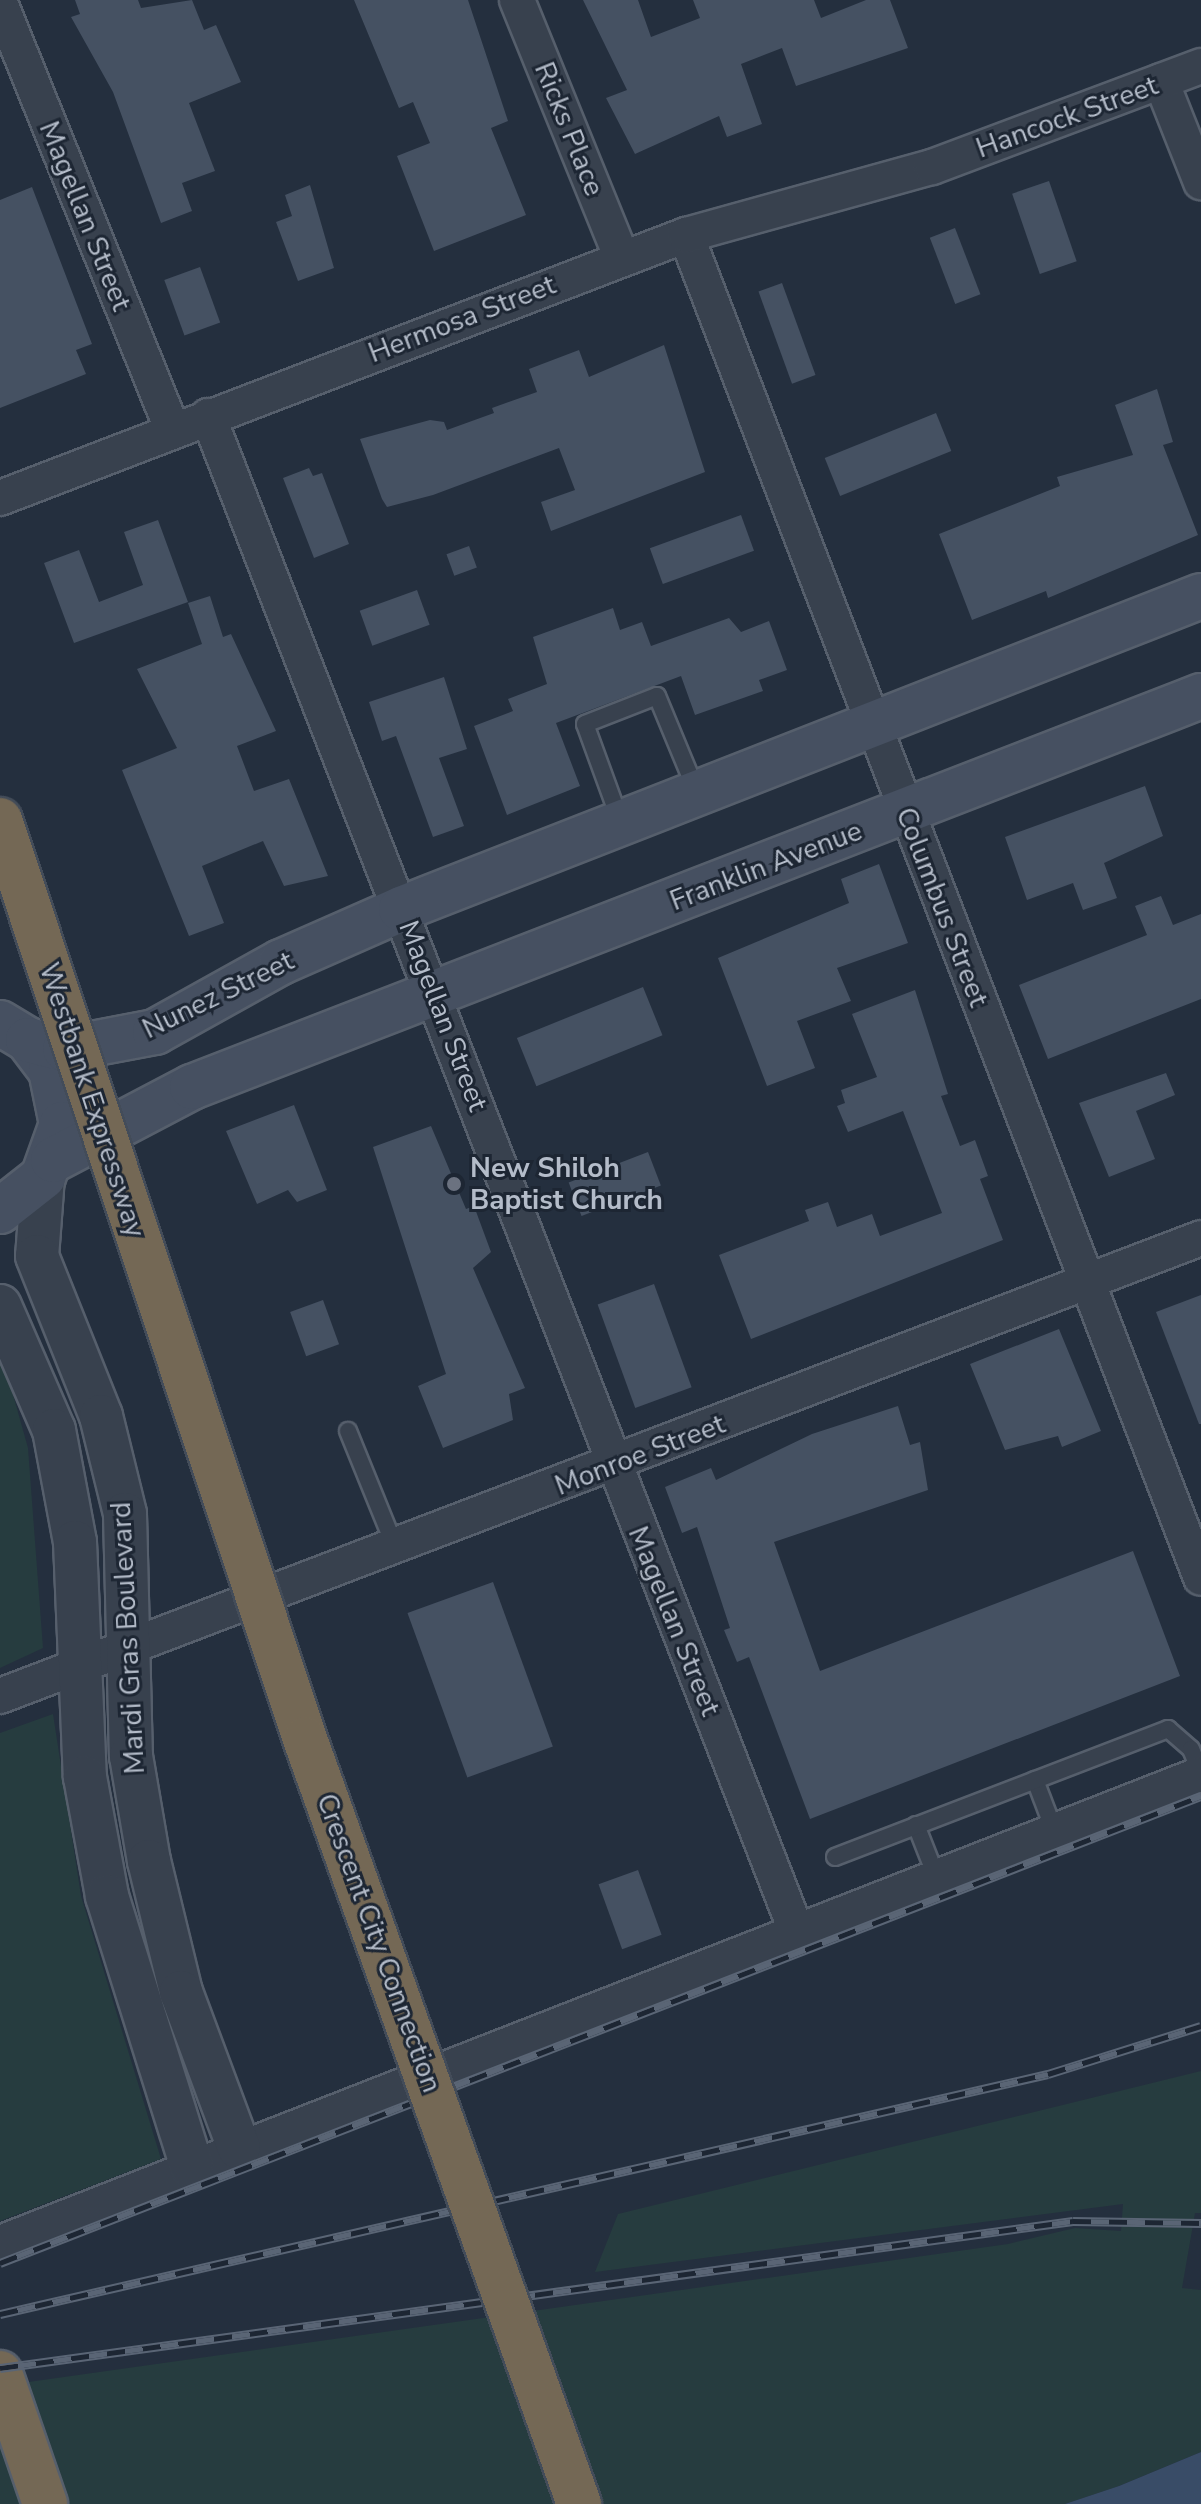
<!DOCTYPE html>
<style>
body{margin:0}
#map{position:relative;width:1201px;height:2504px;overflow:hidden;background:#242f3e;font-family:"Nunito Sans",sans-serif}
div>[style]{position:absolute}
[style*='--x']{left:calc(var(--x)*1px);top:calc(var(--y)*1px);width:calc(var(--w)*1px);rotate:calc(var(--a)*1deg)}
.green>*{inset:0;background:#263c3f}
.water>*{inset:0;background:#394c67}
.building>*{inset:0;background:#455162;transform-origin:0 0}
.roads{filter:drop-shadow(2px 0 #565f6c) drop-shadow(-2px 0 #565f6c) drop-shadow(0 2px #565f6c) drop-shadow(0 -2px #565f6c)}
.service>*{height:16px;margin:-8px;padding:0 8px;transform-origin:8px;border-radius:8px;background:#38414e}
.minor>*{height:34px;margin:-17px;padding:0 17px;transform-origin:17px;border-radius:17px;background:#38414e}
.tertiary>*{height:42px;margin:-21px;padding:0 21px;transform-origin:21px;border-radius:21px;background:#38414e}
.secondary>*{height:44px;margin:-22px;padding:0 22px;transform-origin:22px;border-radius:22px;background:#465061}
.motorway>*{height:44px;margin:-22px;padding:0 22px;transform-origin:22px;border-radius:22px;background:#746855}
.rail>*{height:9px;margin-top:-4.5px;transform-origin:0;background:repeating-linear-gradient(90deg,#1d2633 0 18px,#5a6575 0 36px);box-sizing:border-box;border-block:2px solid #5a6575}
.bridges{filter:drop-shadow(2px 0 #434c59) drop-shadow(-2px 0 #434c59) drop-shadow(0 2px #434c59) drop-shadow(0 -2px #434c59)}
.motorway-bridge>*{height:44px;margin:-22px;padding:0 22px;transform-origin:22px;border-radius:22px;background:#746855}
.dots>*{width:22px;height:22px;translate:-50% -50%;box-sizing:border-box;border:4px solid #1d2633;border-radius:50%}
span{translate:-50% -50%;white-space:nowrap;text-align:center;line-height:1.15;-webkit-text-stroke:6px #1d2633;paint-order:stroke}
.street-label{font-size:28px;color:#b4bcc9}
.poi-label{font-size:28px;color:#b4bcc9;font-weight:700}
.left{translate:0 -50%;text-align:left}
</style>
<div id="map">
<div class="green">
<i style="clip-path:polygon(0 1348px,28px 1448px,43px 1648px,0 1668px)"></i>
<i style="clip-path:polygon(53px 1714px,81px 1896px,161px 2159px,0 2221px,0 1733px)"></i>
<i style="clip-path:polygon(1201px 2071px,1201px 2213px,1195px 2213px,1182px 2288px,1201px 2290px,1201px 2452px,1119px 2486px,1065px 2504px,0 2504px,0 2386px,1008px 2244px,1075px 2228px,1121px 2231px,1123px 2204px,595px 2272px,618px 2214px)"></i>
</div>
<div class="water">
<i style="clip-path:polygon(1201px 2452px,1201px 2504px,1065px 2504px,1119px 2486px)"></i>
</div>
<div class="building">
<i style="clip-path:polygon(75px 0,138px 0,141px 8px,192px 0,204px 30px,216px 25px,241px 82px,189px 103px,215px 171px,182px 183px,192px 211px,161px 223px,113px 92px,71px 17px,80px 14px)"></i>
<i style="clip-path:polygon(354px 0,468px 0,508px 121px,491px 128px,526px 215px,434px 251px,397px 156px,430px 143px,413px 102px,399px 108px)"></i>
<i style="clip-path:polygon(583px 0,638px 0,651px 37px,700px 18px,693px 0,814px 0,821px 18px,866px 0,890px 0,908px 48px,796px 86px,782px 48px,741px 64px,762px 124px,727px 137px,719px 116px,635px 154px,606px 98px,627px 90px)"></i>
<i style="left:1049px;top:181px;width:85px;height:39px;rotate:71deg"></i>
<i style="clip-path:polygon(310px 185px,334px 268px,298px 281px,276px 222px,292px 216px,285px 195px)"></i>
<i style="clip-path:polygon(32px 187px,92px 344px,76px 350px,86px 374px,0 408px,0 200px)"></i>
<i style="left:955px;top:228px;width:71px;height:27px;rotate:69deg"></i>
<i style="left:200px;top:267px;width:59px;height:38px;rotate:70deg"></i>
<i style="left:782px;top:283px;width:98px;height:25px;rotate:70deg"></i>
<i style="clip-path:polygon(664px 345px,705px 472px,551px 531px,541px 502px,575px 490px,559px 448px,433px 495px,387px 507px,382px 499px,360px 439px,430px 420px,444px 422px,447px 430px,494px 413px,492px 408px,537px 392px,529px 369px,579px 350px,589px 377px)"></i>
<i style="clip-path:polygon(1157px 389px,1173px 442px,1163px 445px,1198px 535px,1048px 598px,1046px 591px,972px 620px,939px 534px,1060px 486px,1057px 477px,1133px 455px,1115px 405px)"></i>
<i style="left:936px;top:413px;width:41px;height:120px;rotate:68deg"></i>
<i style="clip-path:polygon(309px 468px,313px 476px,322px 473px,349px 544px,314px 558px,283px 478px)"></i>
<i style="left:741px;top:515px;width:38px;height:97px;rotate:70deg"></i>
<i style="clip-path:polygon(158px 520px,188px 602px,74px 643px,44px 563px,79px 550px,99px 602px,143px 585px,124px 532px)"></i>
<i style="left:469px;top:546px;width:23px;height:24px;rotate:70deg"></i>
<i style="left:417px;top:590px;width:37px;height:61px;rotate:70deg"></i>
<i style="clip-path:polygon(210px 596px,223px 637px,231px 634px,276px 731px,237px 746px,254px 791px,289px 779px,328px 876px,284px 886px,263px 841px,202px 866px,224px 923px,189px 936px,122px 770px,177px 748px,137px 669px,202px 644px,188px 603px)"></i>
<i style="clip-path:polygon(613px 608px,620px 630px,642px 622px,651px 646px,729px 618px,741px 632px,769px 621px,787px 670px,759px 680px,763px 691px,695px 715px,681px 676px,556px 723px,580px 786px,507px 815px,474px 726px,513px 711px,508px 699px,547px 684px,533px 637px)"></i>
<i style="clip-path:polygon(444px 677px,467px 749px,439px 758px,464px 826px,433px 837px,396px 736px,382px 741px,369px 702px)"></i>
<i style="clip-path:polygon(1145px 786px,1163px 836px,1104px 863px,1117px 898px,1083px 910px,1073px 883px,1027px 900px,1005px 837px)"></i>
<i style="clip-path:polygon(879px 864px,908px 943px,837px 968px,851px 1001px,797px 1021px,815px 1068px,767px 1086px,718px 958px,849px 903px,841px 879px)"></i>
<i style="clip-path:polygon(1161px 896px,1173px 925px,1201px 914px,1201px 999px,1048px 1059px,1019px 985px,1147px 935px,1135px 906px)"></i>
<i style="left:643px;top:987px;width:52px;height:136px;rotate:68deg"></i>
<i style="clip-path:polygon(915px 990px,948px 1094px,941px 1096px,960px 1146px,975px 1140px,988px 1176px,980px 1179px,1003px 1240px,751px 1339px,719px 1255px,809px 1221px,805px 1210px,828px 1202px,837px 1227px,872px 1214px,880px 1236px,942px 1213px,903px 1111px,848px 1132px,837px 1106px,845px 1103px,841px 1090px,877px 1077px,852px 1014px)"></i>
<i style="clip-path:polygon(1166px 1073px,1175px 1095px,1136px 1111px,1155px 1159px,1109px 1177px,1079px 1103px)"></i>
<i style="clip-path:polygon(294px 1105px,327px 1190px,297px 1202px,288px 1190px,257px 1204px,226px 1131px)"></i>
<i style="clip-path:polygon(431px 1126px,466px 1209px,474px 1206px,491px 1252px,473px 1268px,525px 1388px,509px 1394px,513px 1420px,443px 1448px,418px 1386px,446px 1374px,373px 1147px)"></i>
<i style="left:648px;top:1152px;width:36px;height:85px;rotate:69deg"></i>
<i style="left:654px;top:1284px;width:110px;height:60px;rotate:70deg"></i>
<i style="clip-path:polygon(1201px 1295px,1201px 1424px,1199px 1424px,1156px 1312px)"></i>
<i style="left:323px;top:1300px;width:47px;height:35px;rotate:70deg"></i>
<i style="clip-path:polygon(1059px 1329px,1101px 1431px,1062px 1447px,1058px 1436px,1005px 1450px,970px 1364px)"></i>
<i style="clip-path:polygon(898px 1406px,910px 1445px,920px 1442px,928px 1490px,774px 1542px,820px 1671px,1133px 1551px,1180px 1676px,810px 1819px,749px 1657px,737px 1662px,724px 1630px,730px 1628px,697px 1527px,682px 1533px,665px 1487px,711px 1468px,716px 1480px,812px 1434px)"></i>
<i style="left:493px;top:1582px;width:175px;height:91px;rotate:70deg"></i>
<i style="left:638px;top:1870px;width:69px;height:42px;rotate:70deg"></i>
</div>
<div class="roads">
<div class="service">
<i style="--x:620;--y:820;--w:102;--a:-110"></i>
<i style="--x:585;--y:724;--w:77;--a:-21.3"></i>
<i style="--x:657;--y:696;--w:102;--a:67.5"></i>
<i style="--x:348;--y:1431;--w:125;--a:67.9"></i>
<i style="--x:1035;--y:1780;--w:53;--a:69.2"></i>
<i style="--x:916;--y:1825;--w:55;--a:68.6"></i>
<i style="--x:835;--y:1857;--w:357;--a:-21"></i>
<i style="--x:1168;--y:1729;--w:30;--a:41"></i>
<i style="--x:1191;--y:1749;--w:27;--a:68"></i>
</div>
<div class="minor">
<i style="--x:517;--y:0;--w:279;--a:67.9"></i>
<i style="--x:0;--y:3;--w:459;--a:68"></i>
<i style="--x:1161;--y:81;--w:109;--a:68.4"></i>
<i style="--x:686;--y:235;--w:1438;--a:69.02"></i>
<i style="--x:208;--y:416;--w:1624;--a:68.78"></i>
<i style="--x:0;--y:498;--w:735;--a:-20.98"></i>
<i style="--x:686;--y:235;--w:255;--a:-15.5"></i>
<i style="--x:932;--y:167;--w:287;--a:-20.6"></i>
<i style="--x:0;--y:1696;--w:1285;--a:-20.87"></i>
<i style="--x:0;--y:2243;--w:1289;--a:-21.33"></i>
</div>
<div class="tertiary">
<i style="--x:43;--y:1177;--w:79;--a:94.3"></i>
<i style="--x:37;--y:1256;--w:172;--a:68.2"></i>
<i style="--x:101;--y:1416;--w:101;--a:76.2"></i>
<i style="--x:125;--y:1514;--w:242;--a:88.6"></i>
<i style="--x:131;--y:1756;--w:107;--a:80.3"></i>
<i style="--x:149;--y:1861;--w:135;--a:76.3"></i>
<i style="--x:181;--y:1992;--w:166;--a:69.6"></i>
<i style="--x:0;--y:1306;--w:135;--a:66.5"></i>
<i style="--x:54;--y:1430;--w:114;--a:79.4"></i>
<i style="--x:75;--y:1542;--w:235;--a:87.6"></i>
<i style="--x:85;--y:1777;--w:121;--a:79.5"></i>
<i style="--x:107;--y:1896;--w:284;--a:72.6"></i>
</div>
<div class="secondary">
<i style="--x:0;--y:1023;--w:33;--a:31"></i>
<i style="--x:28;--y:1040;--w:38;--a:53"></i>
<i style="--x:51;--y:1070;--w:55;--a:78.5"></i>
<i style="--x:62;--y:1124;--w:56;--a:109.7"></i>
<i style="--x:43;--y:1177;--w:55;--a:141.7"></i>
<i style="--x:28;--y:1040;--w:38;--a:14"></i>
<i style="--x:65;--y:1049;--w:92;--a:-10.7"></i>
<i style="--x:155;--y:1032;--w:144;--a:-29.1"></i>
<i style="--x:281;--y:962;--w:131;--a:-23.8"></i>
<i style="--x:401;--y:909;--w:859;--a:-21.37"></i>
<i style="--x:53;--y:1160;--w:157;--a:-27.7"></i>
<i style="--x:192;--y:1087;--w:1082;--a:-21.18"></i>
</div>
<div class="motorway">
<i style="--x:0;--y:2373;--w:139;--a:71"></i>
</div>
</div>
<div class="rail">
<i style="--x:0;--y:2263;--w:1289;--a:-21.25"></i>
<i style="--x:0;--y:2314;--w:1075;--a:-12.9"></i>
<i style="--x:1048;--y:2074;--w:160;--a:-17.4"></i>
<i style="--x:0;--y:2368;--w:1083;--a:-7.8"></i>
<i style="--x:1073;--y:2221;--w:128;--a:0.9"></i>
</div>
<div class="bridges">
<div class="motorway-bridge">
<i style="--x:0;--y:820;--w:968;--a:71.64"></i>
<i style="--x:305;--y:1739;--w:813;--a:70.29"></i>
</div>
</div>
<div class="dots">
<i style="left:454px;top:1184px;background:#6b7280"></i>
</div>
<div class="street-label">
<span style="left:1067px;top:117px;rotate:-20deg">Hancock Street</span>
<span style="left:569px;top:129px;rotate:68deg">Ricks Place</span>
<span style="left:85px;top:216px;rotate:68deg">Magellan Street</span>
<span style="left:462px;top:319px;rotate:-21deg">Hermosa Street</span>
<span style="left:766px;top:866px;rotate:-21deg">Franklin Avenue</span>
<span style="left:942px;top:907px;rotate:69deg">Columbus Street</span>
<span style="left:218px;top:995px;rotate:-26deg">Nunez Street</span>
<span style="left:443px;top:1016px;rotate:69deg">Magellan Street</span>
<span style="left:92px;top:1100px;rotate:72deg">Westbank Expressway</span>
<span style="left:640px;top:1455px;rotate:-21deg">Monroe Street</span>
<span style="left:674px;top:1621px;rotate:68deg">Magellan Street</span>
<span style="left:128px;top:1638px;rotate:-93deg">Mardi Gras Boulevard</span>
<span style="left:379px;top:1943px;rotate:70deg">Crescent City Connection</span>
</div>
<div class="poi-label">
<span class="left" style="left:470px;top:1184px">New Shiloh<br>Baptist Church</span>
</div>
</div>
